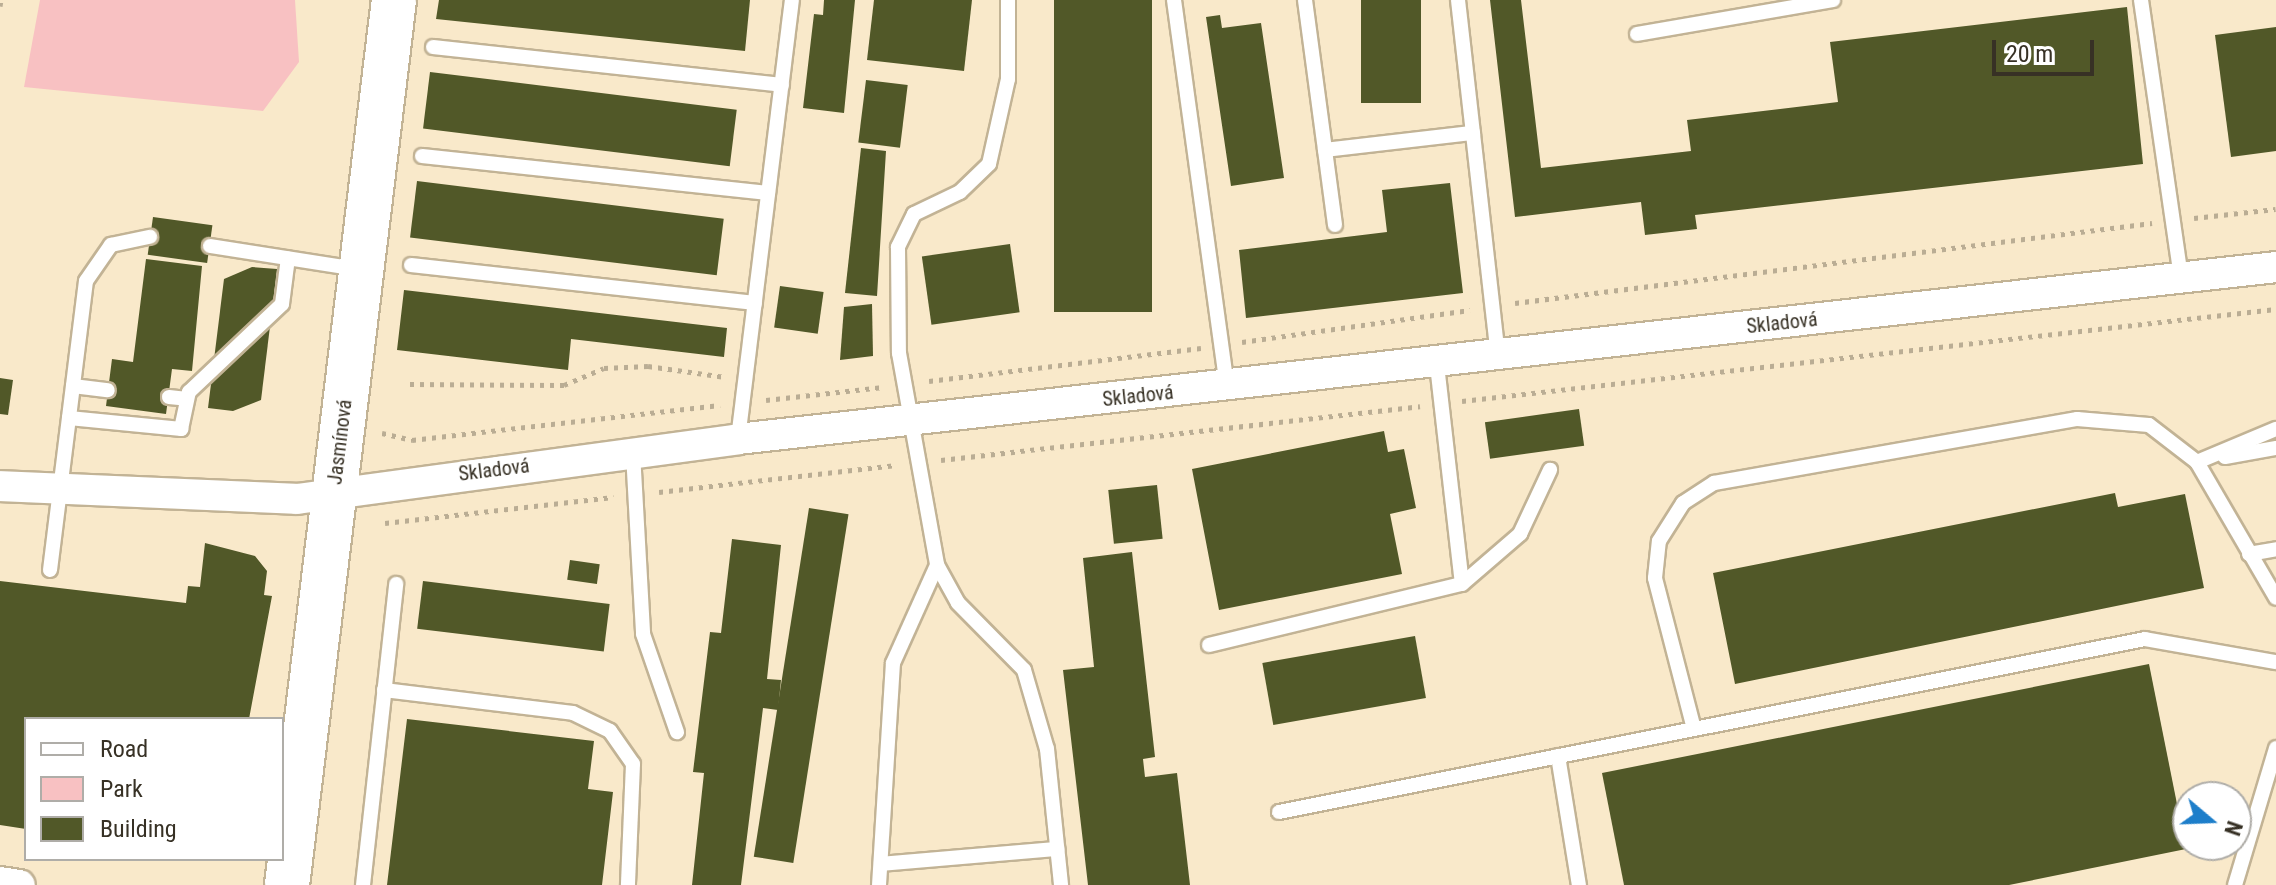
<!DOCTYPE html>
<meta charset="utf-8">
<style>
body{margin:0}
#map{position:relative;width:2276px;height:885px;overflow:hidden;background:#f9e9ca;font-family:"Roboto Condensed",sans-serif}
div>[style]{position:absolute}
[style*='--x']{left:calc(var(--x)*1px);top:calc(var(--y)*1px);width:calc(var(--w)*1px);rotate:calc(var(--a)*1deg)}
.green>*{inset:0;background:#f8c1c2}
.building>*{inset:0;background:#515828;transform-origin:0 0}
.path>*{height:5px;margin-top:-2.5px;transform-origin:0;background:repeating-linear-gradient(90deg,#baad94 0 4px,transparent 0 10px)}
.roads{filter:drop-shadow(2px 0 #c2b395) drop-shadow(-2px 0 #c2b395) drop-shadow(0 2px #c2b395) drop-shadow(0 -2px #c2b395)}
.lane>*{height:14px;margin:-7px;padding:0 7px;transform-origin:7px;border-radius:7px;background:#fff}
.street>*{height:30px;margin:-15px;padding:0 15px;transform-origin:15px;border-radius:15px;background:#fff}
.primary>*{height:44px;margin:-22px;padding:0 22px;transform-origin:22px;border-radius:22px;background:#fff}
span{translate:-50% -50%;white-space:nowrap;text-align:center;line-height:1.15;-webkit-text-stroke:8px #fff;paint-order:stroke}
.street-label{font-size:20px;color:#373125}
.legend{position:absolute;left:24px;top:717px;width:260px;height:144px;box-sizing:border-box;background:#fff;border:2px solid #afada8;margin:0;padding:10px 14px;list-style:none;font-size:24px;color:#373125}
.legend li{display:flex;align-items:center;gap:16px;height:40px}
.legend b{width:40px;border:2px solid #afada8}
.north{position:absolute;left:2172px;top:781px;width:80px;height:80px;box-sizing:border-box;background:#fff;border:2px solid #afada8;border-radius:50%;rotate:109deg;font-size:22px;font-weight:700;line-height:32px;text-align:center;color:#373125}
.north::after{content:'';display:block;margin:auto;width:28px;height:36px;background:#1d7eca;clip-path:polygon(50% 0,100% 100%,50% 72%,0 100%)}
.scale{position:absolute;left:1992px;top:40px;width:102px;height:36px;box-sizing:border-box;border:4px solid #373125;border-top:0;padding-left:10px;font-size:24px;line-height:28px;white-space:nowrap;color:#373125;-webkit-text-stroke:6px #fff;paint-order:stroke}
</style>
<div id="map">
<div class="green">
<i style="clip-path:polygon(40px 0,295px 0,299px 62px,263px 111px,24px 87px)"></i>
</div>
<div class="building">
<i style="clip-path:polygon(439px 0,750px 0,745px 51px,436px 19px)"></i>
<i style="clip-path:polygon(824px 0,855px 0,844px 113px,803px 108px,814px 14px,823px 15px)"></i>
<i style="clip-path:polygon(874px 0,972px 0,964px 71px,867px 60px)"></i>
<i style="left:1054px;top:0;width:98px;height:312px"></i>
<i style="left:1361px;top:0;width:60px;height:103px"></i>
<i style="clip-path:polygon(1490px 0,1521px 0,1541px 168px,1691px 151px,1687px 120px,1838px 102px,1830px 42px,2127px 7px,2143px 164px,1695px 215px,1697px 229px,1645px 235px,1641px 202px,1515px 217px)"></i>
<i style="clip-path:polygon(1220px 15px,1222px 28px,1261px 23px,1284px 178px,1231px 186px,1206px 17px)"></i>
<i style="clip-path:polygon(2276px 27px,2276px 151px,2231px 157px,2215px 35px)"></i>
<i style="left:430px;top:72px;width:309px;height:57px;rotate:7deg"></i>
<i style="left:866px;top:80px;width:42px;height:63px;rotate:7deg"></i>
<i style="clip-path:polygon(861px 148px,886px 151px,877px 296px,845px 293px)"></i>
<i style="left:417px;top:181px;width:309px;height:57px;rotate:7deg"></i>
<i style="clip-path:polygon(1450px 183px,1463px 293px,1246px 318px,1239px 250px,1387px 232px,1382px 190px)"></i>
<i style="left:153px;top:217px;width:60px;height:38px;rotate:8deg"></i>
<i style="left:1010px;top:244px;width:69px;height:89px;rotate:82deg"></i>
<i style="clip-path:polygon(146px 259px,202px 266px,192px 371px,172px 369px,166px 414px,106px 406px,112px 359px,133px 362px)"></i>
<i style="clip-path:polygon(252px 267px,277px 269px,261px 400px,233px 411px,208px 408px,224px 279px)"></i>
<i style="left:780px;top:286px;width:44px;height:42px;rotate:8deg"></i>
<i style="clip-path:polygon(404px 290px,727px 328px,724px 357px,571px 339px,568px 370px,397px 350px)"></i>
<i style="clip-path:polygon(872px 304px,873px 356px,840px 360px,844px 307px)"></i>
<i style="clip-path:polygon(0 378px,13px 380px,8px 415px,0 414px)"></i>
<i style="left:1579px;top:409px;width:37px;height:95px;rotate:82deg"></i>
<i style="clip-path:polygon(1384px 431px,1388px 452px,1404px 449px,1416px 508px,1390px 514px,1402px 574px,1219px 610px,1192px 469px)"></i>
<i style="left:1157px;top:485px;width:54px;height:49px;rotate:84deg"></i>
<i style="clip-path:polygon(2115px 493px,2118px 507px,2185px 494px,2204px 588px,1735px 684px,1713px 573px)"></i>
<i style="left:809px;top:508px;width:40px;height:353px;rotate:9deg"></i>
<i style="clip-path:polygon(732px 539px,781px 545px,767px 679px,781px 680px,778px 710px,763px 708px,741px 885px,692px 885px,704px 773px,693px 772px,710px 632px,721px 633px)"></i>
<i style="clip-path:polygon(205px 543px,255px 556px,267px 571px,264px 595px,272px 596px,249px 719px,26px 719px,26px 829px,0 825px,0 581px,186px 603px,188px 586px,200px 587px)"></i>
<i style="clip-path:polygon(1132px 552px,1155px 757px,1143px 759px,1145px 777px,1177px 773px,1190px 885px,1088px 885px,1063px 670px,1094px 667px,1083px 558px)"></i>
<i style="left:570px;top:560px;width:30px;height:20px;rotate:8deg"></i>
<i style="left:423px;top:581px;width:188px;height:48px;rotate:7deg"></i>
<i style="left:1415px;top:636px;width:63px;height:155px;rotate:80deg"></i>
<i style="clip-path:polygon(2149px 664px,2186px 849px,2009px 885px,1624px 885px,1602px 773px)"></i>
<i style="clip-path:polygon(407px 719px,594px 741px,588px 789px,613px 792px,602px 885px,387px 885px)"></i>
</div>
<div class="path">
<i style="--x:0;--y:6;--w:6;--a:-81"></i>
<i style="--x:2194;--y:218;--w:82;--a:-6.3"></i>
<i style="--x:1515;--y:303;--w:642;--a:-7.16"></i>
<i style="--x:1242;--y:342;--w:230;--a:-8"></i>
<i style="--x:929;--y:381;--w:274;--a:-6.9"></i>
<i style="--x:410;--y:384;--w:154;--a:0.4"></i>
<i style="--x:564;--y:385;--w:43;--a:-23"></i>
<i style="--x:604;--y:368;--w:44;--a:-2.6"></i>
<i style="--x:648;--y:366;--w:78;--a:8.1"></i>
<i style="--x:766;--y:400;--w:118;--a:-6.3"></i>
<i style="--x:1462;--y:401;--w:819;--a:-6.45"></i>
<i style="--x:382;--y:433;--w:31;--a:13"></i>
<i style="--x:412;--y:440;--w:310;--a:-6.5"></i>
<i style="--x:941;--y:460;--w:482;--a:-6.4"></i>
<i style="--x:659;--y:492;--w:239;--a:-6.5"></i>
<i style="--x:385;--y:523;--w:230;--a:-6.5"></i>
</div>
<div class="roads">
<div class="lane">
<i style="--x:1008;--y:0;--w:79;--a:90"></i>
<i style="--x:1008;--y:79;--w:87;--a:102.6"></i>
<i style="--x:989;--y:164;--w:40;--a:136"></i>
<i style="--x:960;--y:192;--w:51;--a:154.4"></i>
<i style="--x:914;--y:214;--w:37;--a:116"></i>
<i style="--x:898;--y:247;--w:106;--a:89.5"></i>
<i style="--x:899;--y:353;--w:215;--a:79.8"></i>
<i style="--x:937;--y:565;--w:43;--a:61.1"></i>
<i style="--x:958;--y:603;--w:94;--a:45.4"></i>
<i style="--x:1024;--y:670;--w:82;--a:73.8"></i>
<i style="--x:1047;--y:749;--w:137;--a:84.1"></i>
<i style="--x:1174;--y:0;--w:391;--a:82.2"></i>
<i style="--x:1305;--y:0;--w:227;--a:82.4"></i>
<i style="--x:1458;--y:0;--w:359;--a:83.6"></i>
<i style="--x:2141;--y:0;--w:282;--a:81.8"></i>
<i style="--x:1637;--y:34;--w:199;--a:-9.8"></i>
<i style="--x:433;--y:47;--w:351;--a:6.2"></i>
<i style="--x:1325;--y:150;--w:149;--a:-6.6"></i>
<i style="--x:422;--y:156;--w:348;--a:6.1"></i>
<i style="--x:210;--y:246;--w:149;--a:8.9"></i>
<i style="--x:411;--y:265;--w:346;--a:6.3"></i>
<i style="--x:1437;--y:365;--w:220;--a:83.5"></i>
<i style="--x:73;--y:386;--w:35;--a:7"></i>
<i style="--x:169;--y:397;--w:18;--a:6"></i>
<i style="--x:69;--y:418;--w:113;--a:5.6"></i>
<i style="--x:181;--y:429;--w:38;--a:-78"></i>
<i style="--x:189;--y:392;--w:128;--a:-43.4"></i>
<i style="--x:282;--y:304;--w:46;--a:-82.6"></i>
<i style="--x:738;--y:439;--w:442;--a:-83"></i>
<i style="--x:633;--y:453;--w:181;--a:86.8"></i>
<i style="--x:643;--y:634;--w:104;--a:70.9"></i>
<i style="--x:2225;--y:457;--w:52;--a:-10"></i>
<i style="--x:2197;--y:462;--w:86;--a:-22.7"></i>
<i style="--x:2249;--y:554;--w:27;--a:-10"></i>
<i style="--x:50;--y:570;--w:291;--a:-82.9"></i>
<i style="--x:86;--y:281;--w:44;--a:-55.2"></i>
<i style="--x:111;--y:245;--w:40;--a:-12"></i>
<i style="--x:1209;--y:645;--w:260;--a:-13.6"></i>
<i style="--x:1462;--y:584;--w:77;--a:-40.8"></i>
<i style="--x:1520;--y:534;--w:71;--a:-64.9"></i>
<i style="--x:384;--y:690;--w:190;--a:6.9"></i>
<i style="--x:573;--y:713;--w:41;--a:25.9"></i>
<i style="--x:610;--y:731;--w:40;--a:55.1"></i>
<i style="--x:633;--y:764;--w:121;--a:92.4"></i>
<i style="--x:1694;--y:729;--w:156;--a:-104.5"></i>
<i style="--x:1655;--y:578;--w:37;--a:-84"></i>
<i style="--x:1659;--y:541;--w:45;--a:-57.7"></i>
<i style="--x:1683;--y:503;--w:37;--a:-33"></i>
<i style="--x:1714;--y:483;--w:369;--a:-10"></i>
<i style="--x:2077;--y:419;--w:72;--a:4.8"></i>
<i style="--x:2149;--y:425;--w:61;--a:37.6"></i>
<i style="--x:2197;--y:462;--w:157;--a:59.8"></i>
<i style="--x:1558;--y:756;--w:131;--a:80.8"></i>
<i style="--x:1279;--y:812;--w:883;--a:-11.3"></i>
<i style="--x:2145;--y:639;--w:133;--a:10"></i>
<i style="--x:881;--y:864;--w:177;--a:-4.9"></i>
<i style="--x:363;--y:885;--w:303;--a:-83.7"></i>
<i style="--x:879;--y:885;--w:222;--a:-86.4"></i>
<i style="--x:893;--y:663;--w:107;--a:-65.8"></i>
<i style="--x:2235;--y:885;--w:143;--a:-73.3"></i>
</div>
<div class="street">
<i style="--x:0;--y:486;--w:297;--a:2.5"></i>
<i style="--x:297;--y:499;--w:445;--a:-7.7"></i>
<i style="--x:738;--y:439;--w:1548;--a:-6.38"></i>
<i style="--x:0;--y:882;--w:20;--a:9"></i>
</div>
<div class="primary">
<i style="--x:287;--y:885;--w:891;--a:-83.11"></i>
</div>
</div>
<div class="street-label">
<span style="left:1782px;top:323px;rotate:-6deg">Skladová</span>
<span style="left:1138px;top:396px;rotate:-6deg">Skladová</span>
<span style="left:340px;top:442px;rotate:-83deg">Jasmínová</span>
<span style="left:494px;top:470px;rotate:-7deg">Skladová</span>
</div>
<ul class="legend">
<li><b style="height:10px;background:#fff"></b>Road</li>
<li><b style="height:22px;background:#f8c1c2"></b>Park</li>
<li><b style="height:22px;background:#515828"></b>Building</li>
</ul>
<div class="north">N</div>
<div class="scale">20 m</div>
</div>
